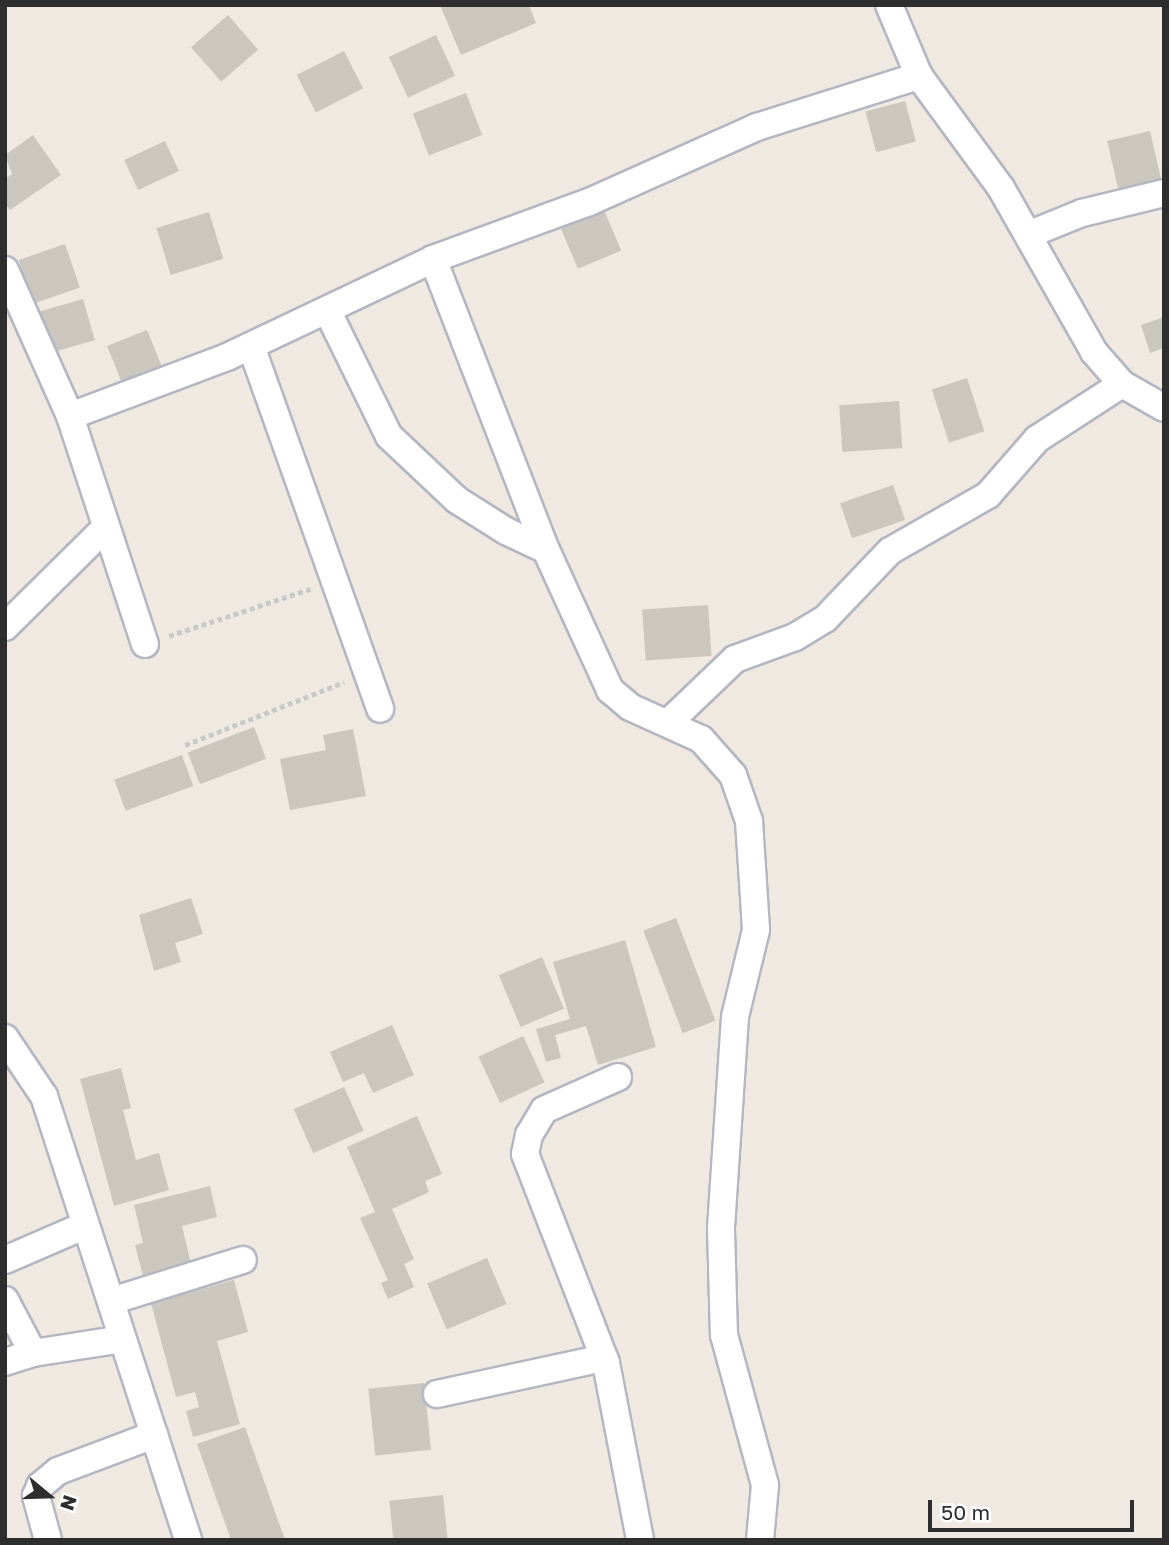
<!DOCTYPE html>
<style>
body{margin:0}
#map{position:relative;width:1169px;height:1545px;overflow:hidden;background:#efe9e1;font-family:"Golos Text",sans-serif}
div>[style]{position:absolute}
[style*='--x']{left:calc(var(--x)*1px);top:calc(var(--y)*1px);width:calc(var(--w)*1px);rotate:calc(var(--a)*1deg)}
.building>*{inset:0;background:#cbc7bf;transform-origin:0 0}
.path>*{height:4.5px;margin-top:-2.25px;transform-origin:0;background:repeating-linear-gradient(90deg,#c9c9c9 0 5px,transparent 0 8.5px)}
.roads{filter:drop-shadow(2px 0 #b4b7c1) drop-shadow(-2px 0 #b4b7c1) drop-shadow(0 2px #b4b7c1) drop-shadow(0 -2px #b4b7c1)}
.minor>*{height:26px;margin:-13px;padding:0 13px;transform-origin:13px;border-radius:13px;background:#fff}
span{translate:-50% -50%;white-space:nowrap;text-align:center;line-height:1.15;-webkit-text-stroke:5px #fff;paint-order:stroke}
.frame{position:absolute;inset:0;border:7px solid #2e2e2e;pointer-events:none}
.north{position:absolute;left:14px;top:1461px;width:70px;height:70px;-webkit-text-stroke:5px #fff;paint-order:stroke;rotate:109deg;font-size:19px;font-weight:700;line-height:28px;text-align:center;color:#2e2e2e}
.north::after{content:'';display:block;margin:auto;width:24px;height:32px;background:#2e2e2e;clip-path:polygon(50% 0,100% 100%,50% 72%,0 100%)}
.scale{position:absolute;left:928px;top:1500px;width:206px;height:32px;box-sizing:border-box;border:4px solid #2e2e2e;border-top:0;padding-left:9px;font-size:21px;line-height:24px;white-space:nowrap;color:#2e2e2e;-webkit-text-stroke:5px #fff;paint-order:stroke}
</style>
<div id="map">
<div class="building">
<i style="clip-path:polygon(440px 5px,529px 5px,536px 23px,461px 55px)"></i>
<i style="left:228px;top:15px;width:46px;height:49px;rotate:49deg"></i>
<i style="left:436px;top:35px;width:45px;height:52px;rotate:65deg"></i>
<i style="left:344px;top:51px;width:42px;height:53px;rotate:63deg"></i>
<i style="left:466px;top:93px;width:45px;height:57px;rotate:69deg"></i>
<i style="left:905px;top:101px;width:42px;height:41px;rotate:75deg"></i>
<i style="left:1150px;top:131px;width:57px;height:44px;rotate:77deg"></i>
<i style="clip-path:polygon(33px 135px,61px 175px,10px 210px,5px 203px,5px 179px,12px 174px,5px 155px)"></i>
<i style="left:165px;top:141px;width:33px;height:45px;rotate:65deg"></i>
<i style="left:604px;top:210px;width:44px;height:47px;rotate:67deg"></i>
<i style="left:209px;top:212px;width:49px;height:55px;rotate:73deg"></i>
<i style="left:65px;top:244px;width:46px;height:49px;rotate:71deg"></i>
<i style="left:83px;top:299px;width:43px;height:50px;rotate:74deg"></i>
<i style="clip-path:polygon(1164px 317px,1164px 348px,1150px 353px,1141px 325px)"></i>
<i style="left:147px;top:330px;width:43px;height:43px;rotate:68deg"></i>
<i style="left:967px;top:378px;width:56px;height:37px;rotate:72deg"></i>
<i style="left:899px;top:401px;width:47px;height:60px;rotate:86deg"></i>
<i style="left:893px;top:485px;width:37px;height:56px;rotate:71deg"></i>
<i style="left:708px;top:605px;width:51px;height:66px;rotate:86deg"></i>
<i style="left:254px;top:727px;width:34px;height:71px;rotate:69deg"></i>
<i style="clip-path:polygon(353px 729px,366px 796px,290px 810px,280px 759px,326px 750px,323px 735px)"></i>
<i style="left:182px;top:755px;width:33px;height:72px;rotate:70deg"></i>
<i style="clip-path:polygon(191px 898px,203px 934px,175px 943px,181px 962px,154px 971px,139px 915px)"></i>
<i style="left:676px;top:918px;width:110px;height:35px;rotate:69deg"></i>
<i style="clip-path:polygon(625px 940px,656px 1047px,598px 1065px,586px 1026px,555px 1035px,561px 1058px,546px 1062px,536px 1029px,570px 1019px,553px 962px)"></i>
<i style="left:542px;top:957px;width:56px;height:47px;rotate:67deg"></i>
<i style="clip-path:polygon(392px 1025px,414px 1075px,373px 1093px,364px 1073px,343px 1082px,330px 1052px)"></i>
<i style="left:523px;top:1036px;width:51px;height:49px;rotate:65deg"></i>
<i style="clip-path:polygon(121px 1068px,131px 1108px,123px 1110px,136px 1160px,159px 1153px,169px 1190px,114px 1206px,80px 1079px)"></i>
<i style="left:344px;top:1087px;width:48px;height:55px;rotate:66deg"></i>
<i style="clip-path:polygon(417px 1116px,442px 1174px,425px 1181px,429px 1192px,392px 1209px,414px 1259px,404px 1264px,414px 1287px,388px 1299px,381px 1283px,388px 1280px,360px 1218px,375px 1212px,347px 1147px)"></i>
<i style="clip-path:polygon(210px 1186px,217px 1217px,182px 1226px,191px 1264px,143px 1276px,135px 1245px,143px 1243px,134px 1205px)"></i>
<i style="left:487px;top:1258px;width:50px;height:65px;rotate:67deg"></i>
<i style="clip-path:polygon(234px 1280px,248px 1332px,217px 1341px,240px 1424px,193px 1437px,186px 1411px,199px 1407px,195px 1392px,176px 1397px,151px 1303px)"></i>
<i style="left:424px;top:1383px;width:67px;height:56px;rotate:84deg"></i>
<i style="clip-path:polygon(245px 1427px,285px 1540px,231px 1540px,197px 1444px)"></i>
<i style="left:443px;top:1495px;width:45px;height:54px;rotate:84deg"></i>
</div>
<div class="path">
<i style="--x:169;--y:636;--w:149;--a:-18.4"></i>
<i style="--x:185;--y:745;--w:171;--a:-21.6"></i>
</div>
<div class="roads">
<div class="minor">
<i style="--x:889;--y:5;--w:77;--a:67.1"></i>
<i style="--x:919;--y:76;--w:139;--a:53.8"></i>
<i style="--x:1001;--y:188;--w:189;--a:60.4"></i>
<i style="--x:1094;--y:352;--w:43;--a:48.8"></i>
<i style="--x:1122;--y:384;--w:48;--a:29.7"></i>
<i style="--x:1030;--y:234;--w:56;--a:-22"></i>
<i style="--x:1082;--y:213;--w:84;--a:-13.7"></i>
<i style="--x:433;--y:259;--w:312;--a:68.8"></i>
<i style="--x:546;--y:550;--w:154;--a:65.4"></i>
<i style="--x:610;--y:690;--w:26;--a:40"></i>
<i style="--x:630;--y:707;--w:78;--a:24.3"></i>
<i style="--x:701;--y:739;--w:48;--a:48.4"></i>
<i style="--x:733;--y:775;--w:49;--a:70.8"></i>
<i style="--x:749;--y:821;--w:109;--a:86.3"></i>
<i style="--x:756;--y:930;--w:89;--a:103.6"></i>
<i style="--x:735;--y:1017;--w:212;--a:93.8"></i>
<i style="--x:721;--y:1229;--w:106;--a:88.4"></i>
<i style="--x:724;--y:1335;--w:156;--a:74.7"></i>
<i style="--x:765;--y:1485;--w:55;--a:95.2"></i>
<i style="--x:5;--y:270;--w:160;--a:66"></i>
<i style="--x:70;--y:416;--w:168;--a:-20.6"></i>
<i style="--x:227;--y:357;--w:228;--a:-25.4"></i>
<i style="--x:433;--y:259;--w:166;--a:-20.1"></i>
<i style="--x:589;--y:202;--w:184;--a:-24.1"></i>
<i style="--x:757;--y:127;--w:170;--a:-17.5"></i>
<i style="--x:327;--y:310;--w:140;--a:63.8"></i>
<i style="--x:389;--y:436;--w:93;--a:43.3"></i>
<i style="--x:457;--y:500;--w:58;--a:32.3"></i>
<i style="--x:506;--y:531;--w:44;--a:25.4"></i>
<i style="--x:251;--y:346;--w:385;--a:70.4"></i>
<i style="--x:70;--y:416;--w:240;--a:71.8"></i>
<i style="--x:5;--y:627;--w:142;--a:-44.7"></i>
<i style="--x:668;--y:723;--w:93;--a:-43.7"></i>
<i style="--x:735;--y:659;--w:64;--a:-20.1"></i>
<i style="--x:795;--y:637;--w:35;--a:-31"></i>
<i style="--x:825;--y:619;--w:94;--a:-46.3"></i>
<i style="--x:890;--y:551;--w:113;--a:-29.7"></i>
<i style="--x:988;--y:495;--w:74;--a:-48.8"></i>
<i style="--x:1037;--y:439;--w:101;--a:-32.9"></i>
<i style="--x:5;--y:1038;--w:70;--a:56.1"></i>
<i style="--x:44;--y:1096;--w:467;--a:72"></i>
<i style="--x:618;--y:1077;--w:81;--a:156"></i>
<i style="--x:544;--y:1110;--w:29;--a:121"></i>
<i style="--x:529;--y:1135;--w:19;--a:102"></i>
<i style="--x:525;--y:1154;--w:224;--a:68.8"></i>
<i style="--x:606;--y:1363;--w:180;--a:79.1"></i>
<i style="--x:5;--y:1260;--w:88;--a:-23.4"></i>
<i style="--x:5;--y:1300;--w:60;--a:62.2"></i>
<i style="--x:111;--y:1301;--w:138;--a:-17.3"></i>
<i style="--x:5;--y:1362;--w:29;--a:-18"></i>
<i style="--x:33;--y:1353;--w:90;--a:-8.9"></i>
<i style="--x:437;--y:1394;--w:171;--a:-12.2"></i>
<i style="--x:48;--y:1540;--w:46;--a:-105.3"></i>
<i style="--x:36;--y:1496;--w:11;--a:-68"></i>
<i style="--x:40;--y:1486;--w:23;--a:-40"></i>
<i style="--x:58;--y:1471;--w:103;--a:-20.6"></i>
</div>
</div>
<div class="frame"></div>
<div class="north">N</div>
<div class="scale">50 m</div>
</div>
